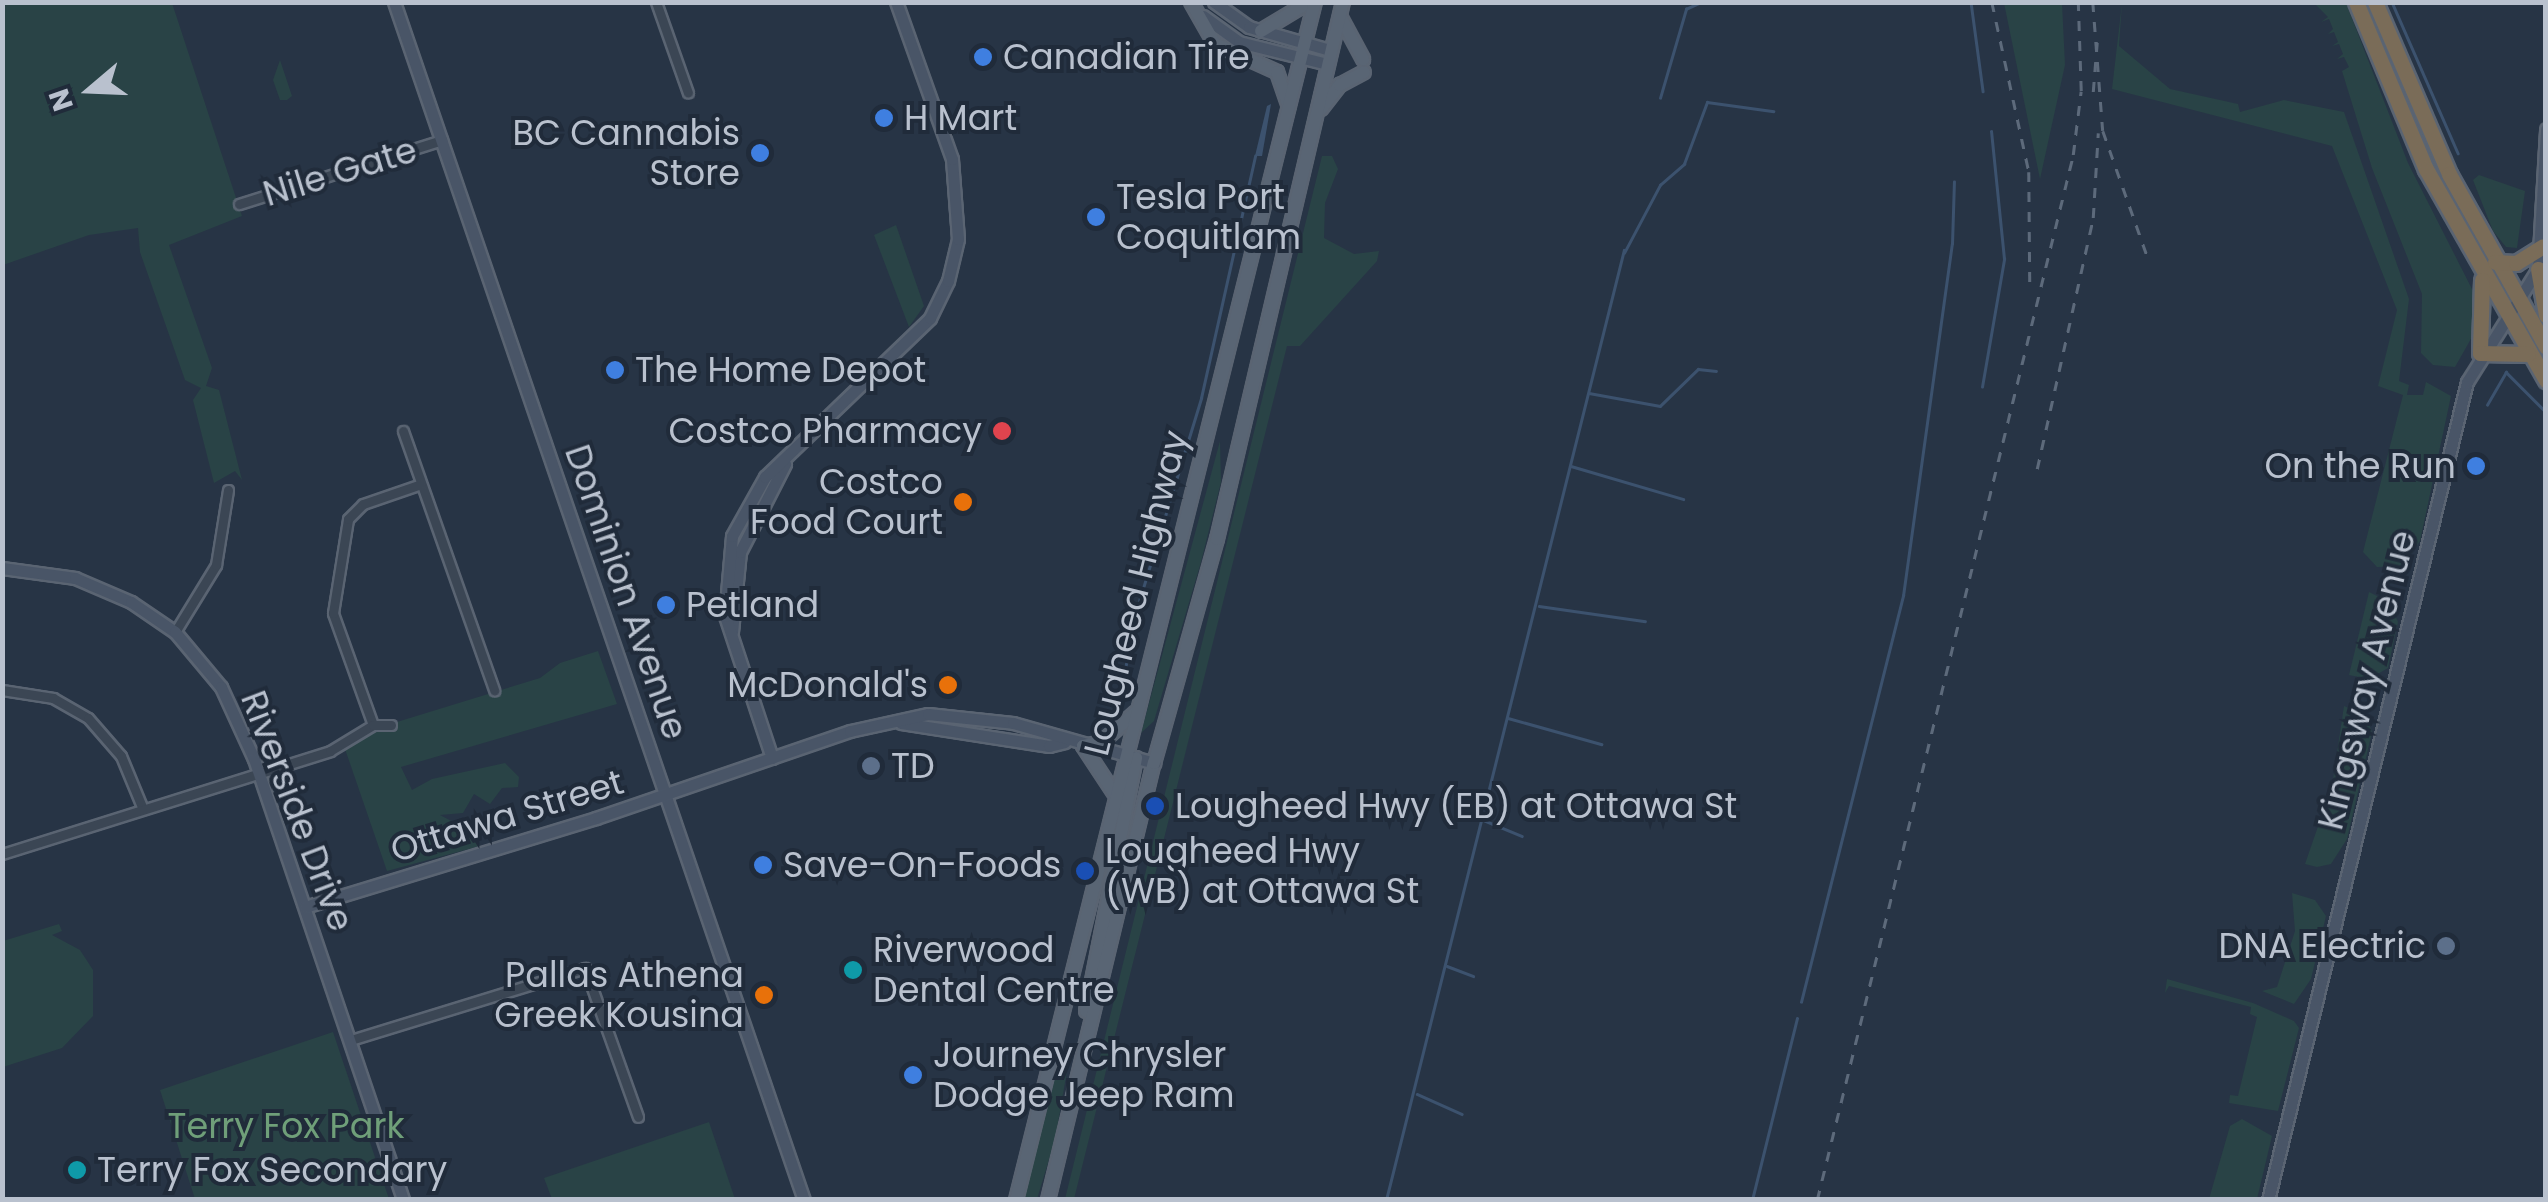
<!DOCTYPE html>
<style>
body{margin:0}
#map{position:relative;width:2548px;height:1202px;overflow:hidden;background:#273445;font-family:Poppins,sans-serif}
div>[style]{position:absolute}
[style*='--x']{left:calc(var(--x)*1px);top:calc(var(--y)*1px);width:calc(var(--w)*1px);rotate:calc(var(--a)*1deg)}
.green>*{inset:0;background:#294346}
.water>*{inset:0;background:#3c526e}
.stream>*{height:2.5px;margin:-1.25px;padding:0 1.25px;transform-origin:1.25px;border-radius:1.25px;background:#3c526e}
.roads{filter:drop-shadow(2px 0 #5a6472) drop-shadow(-2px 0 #5a6472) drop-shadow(0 2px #5a6472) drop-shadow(0 -2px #5a6472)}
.street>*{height:9px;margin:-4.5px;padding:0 4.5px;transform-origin:4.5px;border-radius:4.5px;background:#3b4654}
.secondary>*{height:11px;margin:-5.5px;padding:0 5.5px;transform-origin:5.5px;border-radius:5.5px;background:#495567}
.primary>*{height:12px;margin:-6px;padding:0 6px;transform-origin:6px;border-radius:6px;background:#596574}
.highway>*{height:15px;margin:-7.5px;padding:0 7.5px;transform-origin:7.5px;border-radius:7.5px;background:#7a6c58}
.rail>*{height:2.5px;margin-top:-1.25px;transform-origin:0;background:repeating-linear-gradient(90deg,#5d6a7b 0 10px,transparent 0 20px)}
.dots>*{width:28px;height:28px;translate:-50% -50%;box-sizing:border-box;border:5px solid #202b3a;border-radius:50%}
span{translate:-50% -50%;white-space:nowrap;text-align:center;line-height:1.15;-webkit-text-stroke:8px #202b3a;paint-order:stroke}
.poi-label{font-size:35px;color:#b9c1ce}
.left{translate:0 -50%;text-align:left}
.right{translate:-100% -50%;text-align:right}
.street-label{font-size:35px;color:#b9c1ce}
.park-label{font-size:35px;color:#6f9f79}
.frame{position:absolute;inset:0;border:5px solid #b9c1ce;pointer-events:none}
.north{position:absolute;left:40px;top:40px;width:100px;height:100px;-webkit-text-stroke:8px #202b3a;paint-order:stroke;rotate:251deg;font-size:28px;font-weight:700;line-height:40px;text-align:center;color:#b9c1ce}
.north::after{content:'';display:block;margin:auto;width:35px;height:45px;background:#b9c1ce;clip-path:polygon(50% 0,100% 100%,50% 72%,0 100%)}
</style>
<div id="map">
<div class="green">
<i style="clip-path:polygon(2px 3px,172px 3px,242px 216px,169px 245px,212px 368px,206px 386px,219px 390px,242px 480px,235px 471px,214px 483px,193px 400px,201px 388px,185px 380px,140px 252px,138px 228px,89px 235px,3px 265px)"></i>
<i style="clip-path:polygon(2004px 3px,2062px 3px,2065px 65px,2040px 179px)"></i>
<i style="clip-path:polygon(2122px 3px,2119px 46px,2170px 89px,2238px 104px,2240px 112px,2284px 100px,2344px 112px,2409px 299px,2399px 381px,2409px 385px,2407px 395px,2423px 395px,2426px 382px,2451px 396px,2420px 541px,2403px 566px,2377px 567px,2363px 552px,2403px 395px,2378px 386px,2397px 310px,2332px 146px,2112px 89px)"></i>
<i style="clip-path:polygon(2314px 3px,2346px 3px,2408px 163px,2474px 293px,2476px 330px,2455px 367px,2433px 365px,2421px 353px,2422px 294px,2372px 168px,2342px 71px,2349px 67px,2344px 57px,2337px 59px,2343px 54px,2339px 44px,2332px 46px,2338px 42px,2334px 32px,2328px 34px,2333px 29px,2329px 19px,2321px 22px,2328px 17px)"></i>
<i style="clip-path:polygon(280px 60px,292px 96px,287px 100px,280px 100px,273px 80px)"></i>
<i style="clip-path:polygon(1322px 156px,1332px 156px,1338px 169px,1325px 203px,1324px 238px,1354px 254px,1379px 251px,1377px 261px,1300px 346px,1287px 346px,1074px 1199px,1065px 1199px)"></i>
<i style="clip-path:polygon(2479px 175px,2525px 191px,2517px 248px,2506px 247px,2493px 231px,2473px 180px)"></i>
<i style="clip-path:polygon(896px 225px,924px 306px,909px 327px,874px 235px)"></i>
<i style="clip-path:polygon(1220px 441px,1221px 482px,1201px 562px,1154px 721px,1141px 733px)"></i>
<i style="clip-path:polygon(2369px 592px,2389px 602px,2398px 622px,2388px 668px,2369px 679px,2349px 675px)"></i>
<i style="clip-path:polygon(598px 651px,617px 704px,401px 767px,412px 790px,432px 779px,505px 763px,519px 777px,518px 787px,502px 788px,490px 804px,474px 794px,463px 813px,440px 815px,474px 833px,480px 846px,387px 871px,344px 746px,376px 729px,388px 731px,397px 722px,540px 678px,560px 663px)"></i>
<i style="clip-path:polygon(2344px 706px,2366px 715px,2372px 732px,2347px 839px,2331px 864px,2317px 867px,2305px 864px,2332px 786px)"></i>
<i style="clip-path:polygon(2292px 893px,2315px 900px,2326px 916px,2311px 979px,2294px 1004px,2262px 991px,2277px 987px,2295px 931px)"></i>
<i style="clip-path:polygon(59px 924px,62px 931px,52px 935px,80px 950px,93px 970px,93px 1016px,62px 1048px,3px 1067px,3px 941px)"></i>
<i style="clip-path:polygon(2167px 979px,2253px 1003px,2294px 1021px,2299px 1028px,2278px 1111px,2229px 1103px,2230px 1095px,2238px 1096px,2257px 1017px,2250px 1014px,2251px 1007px,2169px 986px,2165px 993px)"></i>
<i style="clip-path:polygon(333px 1032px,389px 1199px,195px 1199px,160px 1090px)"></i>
<i style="clip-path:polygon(1055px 1068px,1067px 1071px,1055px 1140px,1037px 1199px,1023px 1200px)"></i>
<i style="clip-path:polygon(2242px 1119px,2272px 1136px,2257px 1199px,2209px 1199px,2230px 1126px)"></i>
<i style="clip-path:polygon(709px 1122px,735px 1199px,552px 1199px,544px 1178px)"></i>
</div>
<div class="water">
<i style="clip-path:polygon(1271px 104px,1262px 156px,1255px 156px,1267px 106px)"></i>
</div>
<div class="stream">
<i style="--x:1971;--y:2;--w:90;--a:82.3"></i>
<i style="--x:2392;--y:2;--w:165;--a:66.4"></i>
<i style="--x:1660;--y:98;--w:93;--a:-73.7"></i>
<i style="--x:1686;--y:9;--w:17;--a:-25"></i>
<i style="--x:1624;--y:253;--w:77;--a:-62.1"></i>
<i style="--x:1660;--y:185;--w:32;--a:-41"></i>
<i style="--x:1684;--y:164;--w:66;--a:-69.6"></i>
<i style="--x:1707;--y:102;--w:67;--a:7.8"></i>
<i style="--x:1982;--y:387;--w:130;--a:-80.2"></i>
<i style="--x:2004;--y:259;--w:128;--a:-95.8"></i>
<i style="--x:1589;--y:393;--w:72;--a:10.4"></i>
<i style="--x:1660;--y:406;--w:53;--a:-44.2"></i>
<i style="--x:1698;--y:369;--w:18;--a:6"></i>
<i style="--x:2487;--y:405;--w:38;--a:-60"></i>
<i style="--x:2506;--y:372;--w:57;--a:45"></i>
<i style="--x:1571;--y:466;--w:117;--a:16.4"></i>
<i style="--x:1539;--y:606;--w:107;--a:8.1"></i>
<i style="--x:1118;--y:702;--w:106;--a:-78.1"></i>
<i style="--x:1140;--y:598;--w:209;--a:-73"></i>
<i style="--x:1201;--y:398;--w:248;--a:-77.4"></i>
<i style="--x:1508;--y:718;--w:97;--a:15.6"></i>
<i style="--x:1483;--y:820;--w:42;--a:22.3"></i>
<i style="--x:1447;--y:966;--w:28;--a:21"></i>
<i style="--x:1801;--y:1002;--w:419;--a:-75.9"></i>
<i style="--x:1903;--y:596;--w:355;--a:-82.1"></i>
<i style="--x:1952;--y:244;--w:62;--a:-88.2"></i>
<i style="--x:1417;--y:1094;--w:49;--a:24"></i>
<i style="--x:1386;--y:1200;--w:979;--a:-75.94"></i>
<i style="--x:1752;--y:1200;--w:187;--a:-76.1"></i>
</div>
<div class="roads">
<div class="street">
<i style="--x:656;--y:2;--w:96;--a:70.6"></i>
<i style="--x:239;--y:204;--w:213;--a:-17.5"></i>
<i style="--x:403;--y:431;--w:275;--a:70.6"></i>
<i style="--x:175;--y:632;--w:79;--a:-58.5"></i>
<i style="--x:216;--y:565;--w:76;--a:-80.9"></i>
<i style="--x:2;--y:690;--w:52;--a:8.9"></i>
<i style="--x:53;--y:698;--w:40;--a:29.7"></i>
<i style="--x:88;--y:718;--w:50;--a:49"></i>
<i style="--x:121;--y:756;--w:57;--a:67.5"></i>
<i style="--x:373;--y:725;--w:119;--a:-109.7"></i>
<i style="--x:333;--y:613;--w:95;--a:-80.9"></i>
<i style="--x:348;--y:519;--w:21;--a:-45"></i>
<i style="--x:363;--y:504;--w:61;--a:-19"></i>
<i style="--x:2;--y:854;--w:344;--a:-17.4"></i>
<i style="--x:330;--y:751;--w:50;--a:-31.2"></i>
<i style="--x:373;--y:725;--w:18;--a:0"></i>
<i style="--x:351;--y:1040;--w:245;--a:-17.1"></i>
<i style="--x:585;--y:968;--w:158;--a:70.4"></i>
</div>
<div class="secondary">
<i style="--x:394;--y:2;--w:1266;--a:71.11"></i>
<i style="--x:1214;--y:2;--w:43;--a:35.5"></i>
<i style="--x:1249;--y:27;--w:84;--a:15.9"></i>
<i style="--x:1203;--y:16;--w:44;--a:35.8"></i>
<i style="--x:1239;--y:42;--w:91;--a:14"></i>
<i style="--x:2;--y:568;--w:74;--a:7.8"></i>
<i style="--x:75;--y:578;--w:61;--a:23.2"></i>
<i style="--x:131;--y:602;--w:53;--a:34.3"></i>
<i style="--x:175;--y:632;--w:72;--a:50.1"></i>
<i style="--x:221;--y:687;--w:79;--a:65.4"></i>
<i style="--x:254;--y:759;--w:465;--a:71.3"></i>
<i style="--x:732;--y:632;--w:80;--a:-84.3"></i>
<i style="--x:740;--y:552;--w:99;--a:-62.9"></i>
<i style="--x:901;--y:723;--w:150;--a:8.8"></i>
<i style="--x:1049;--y:746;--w:16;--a:-14"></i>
<i style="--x:772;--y:758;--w:150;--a:-108.3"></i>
<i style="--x:725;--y:616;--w:80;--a:-85"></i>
<i style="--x:732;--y:536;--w:68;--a:-60.8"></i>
<i style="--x:765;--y:477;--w:229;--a:-43.9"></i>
<i style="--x:930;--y:318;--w:41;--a:-64.1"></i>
<i style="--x:948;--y:281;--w:43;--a:-76.6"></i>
<i style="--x:958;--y:239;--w:80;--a:-94.3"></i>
<i style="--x:952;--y:159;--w:167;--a:-109.6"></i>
<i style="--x:305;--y:907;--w:304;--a:-17"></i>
<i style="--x:596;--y:818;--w:268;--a:-18.9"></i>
<i style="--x:850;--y:731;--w:80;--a:-12.3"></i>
<i style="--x:928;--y:714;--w:85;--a:6"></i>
<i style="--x:1013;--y:723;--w:147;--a:15.8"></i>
<i style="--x:2268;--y:1200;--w:842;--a:-76.33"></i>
<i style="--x:2467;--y:382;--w:133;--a:-57.9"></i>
<i style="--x:2538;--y:269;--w:140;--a:-86.7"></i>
</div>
<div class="primary">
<i style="--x:1191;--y:2;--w:48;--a:60.3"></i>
<i style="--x:1215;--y:44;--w:68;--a:24.3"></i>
<i style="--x:1277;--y:72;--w:36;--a:71"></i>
<i style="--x:1341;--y:18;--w:47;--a:61.8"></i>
<i style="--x:1261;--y:31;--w:56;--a:-31.1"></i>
<i style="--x:1321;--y:109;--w:31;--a:-52"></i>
<i style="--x:1340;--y:85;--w:27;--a:-28"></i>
<i style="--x:1083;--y:746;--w:19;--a:-12"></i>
<i style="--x:1102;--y:742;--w:45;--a:-41.4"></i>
<i style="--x:1083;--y:746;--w:56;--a:56.6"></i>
<i style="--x:1086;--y:1011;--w:258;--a:-78.8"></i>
<i style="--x:1016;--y:1200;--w:1235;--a:-75.99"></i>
<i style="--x:1048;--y:1200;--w:450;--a:-76.4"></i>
<i style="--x:1154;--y:763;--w:233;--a:-74.3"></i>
<i style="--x:1217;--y:539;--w:552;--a:-76.8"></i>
</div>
<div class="highway">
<i style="--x:2356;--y:2;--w:181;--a:67.3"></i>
<i style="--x:2426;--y:169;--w:243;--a:60.4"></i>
<i style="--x:2375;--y:2;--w:187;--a:66.7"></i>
<i style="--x:2449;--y:174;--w:198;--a:60.7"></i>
<i style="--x:2495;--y:262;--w:21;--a:3"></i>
<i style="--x:2516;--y:263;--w:31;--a:-32"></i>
<i style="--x:2538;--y:269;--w:47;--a:80.1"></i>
<i style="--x:2482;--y:280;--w:73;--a:91.6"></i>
<i style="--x:2480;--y:353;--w:48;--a:1.2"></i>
</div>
</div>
<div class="rail">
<i style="--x:1992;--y:2;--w:174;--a:77.7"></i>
<i style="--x:2029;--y:172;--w:116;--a:89.5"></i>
<i style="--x:2093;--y:2;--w:129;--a:85.6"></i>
<i style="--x:2103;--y:131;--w:132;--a:70.5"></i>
<i style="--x:2093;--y:92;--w:50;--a:-85.4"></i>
<i style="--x:2037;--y:469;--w:257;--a:-77.4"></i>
<i style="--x:2093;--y:218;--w:85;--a:-86.6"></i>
<i style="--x:1817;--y:1200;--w:1076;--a:-76.23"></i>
<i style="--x:2073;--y:155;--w:64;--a:-82.9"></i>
<i style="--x:2081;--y:91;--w:89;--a:-91.9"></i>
</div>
<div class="dots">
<i style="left:983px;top:57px;background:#3f7fe0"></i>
<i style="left:884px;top:118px;background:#3f7fe0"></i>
<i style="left:760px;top:153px;background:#3f7fe0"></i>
<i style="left:1096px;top:217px;background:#3f7fe0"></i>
<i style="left:615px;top:370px;background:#3f7fe0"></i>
<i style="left:1002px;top:431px;background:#e0444e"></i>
<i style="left:2476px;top:466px;background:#3f7fe0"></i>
<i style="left:963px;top:502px;background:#e8710a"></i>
<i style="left:666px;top:605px;background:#3f7fe0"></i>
<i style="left:948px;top:685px;background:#e8710a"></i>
<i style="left:871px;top:766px;background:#5c6f8a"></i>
<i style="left:1155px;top:806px;background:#1a4fb4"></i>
<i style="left:763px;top:865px;background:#3f7fe0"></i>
<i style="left:1085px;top:871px;background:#1a4fb4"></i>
<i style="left:2446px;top:946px;background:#5c6f8a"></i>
<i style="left:853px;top:970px;background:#0f9aa8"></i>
<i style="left:764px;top:995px;background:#e8710a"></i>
<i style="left:913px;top:1075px;background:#3f7fe0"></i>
<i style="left:77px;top:1170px;background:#0f9aa8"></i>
</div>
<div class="poi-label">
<span class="left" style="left:1003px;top:57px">Canadian Tire</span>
<span class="left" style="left:904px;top:118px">H Mart</span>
<span class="right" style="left:740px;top:153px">BC Cannabis<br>Store</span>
<span class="left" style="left:1116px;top:217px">Tesla Port<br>Coquitlam</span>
<span class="left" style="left:635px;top:370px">The Home Depot</span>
<span class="right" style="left:982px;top:431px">Costco Pharmacy</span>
<span class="right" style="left:2456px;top:466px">On the Run</span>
<span class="right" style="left:943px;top:502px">Costco<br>Food Court</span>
<span class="left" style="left:686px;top:605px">Petland</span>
<span class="right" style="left:928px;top:685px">McDonald's</span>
<span class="left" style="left:891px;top:766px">TD</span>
<span class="left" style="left:1175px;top:806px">Lougheed Hwy (EB) at Ottawa St</span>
<span class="left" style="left:1105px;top:871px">Lougheed Hwy<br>(WB) at Ottawa St</span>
<span class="left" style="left:783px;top:865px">Save-On-Foods</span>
<span class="right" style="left:2426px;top:946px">DNA Electric</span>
<span class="left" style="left:873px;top:970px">Riverwood<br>Dental Centre</span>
<span class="right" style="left:744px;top:995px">Pallas Athena<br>Greek Kousina</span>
<span class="left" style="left:933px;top:1075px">Journey Chrysler<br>Dodge Jeep Ram</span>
<span class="left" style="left:97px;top:1170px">Terry Fox Secondary</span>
</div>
<div class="street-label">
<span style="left:340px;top:172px;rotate:-17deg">Nile Gate</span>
<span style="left:626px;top:592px;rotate:71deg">Dominion Avenue</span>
<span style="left:1136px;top:593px;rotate:-76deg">Lougheed Highway</span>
<span style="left:2367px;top:680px;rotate:-76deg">Kingsway Avenue</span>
<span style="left:297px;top:811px;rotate:69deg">Riverside Drive</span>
<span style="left:507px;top:816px;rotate:-17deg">Ottawa Street</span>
</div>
<div class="park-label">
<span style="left:286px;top:1126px">Terry Fox Park</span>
</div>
<div class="frame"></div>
<div class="north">N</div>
</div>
